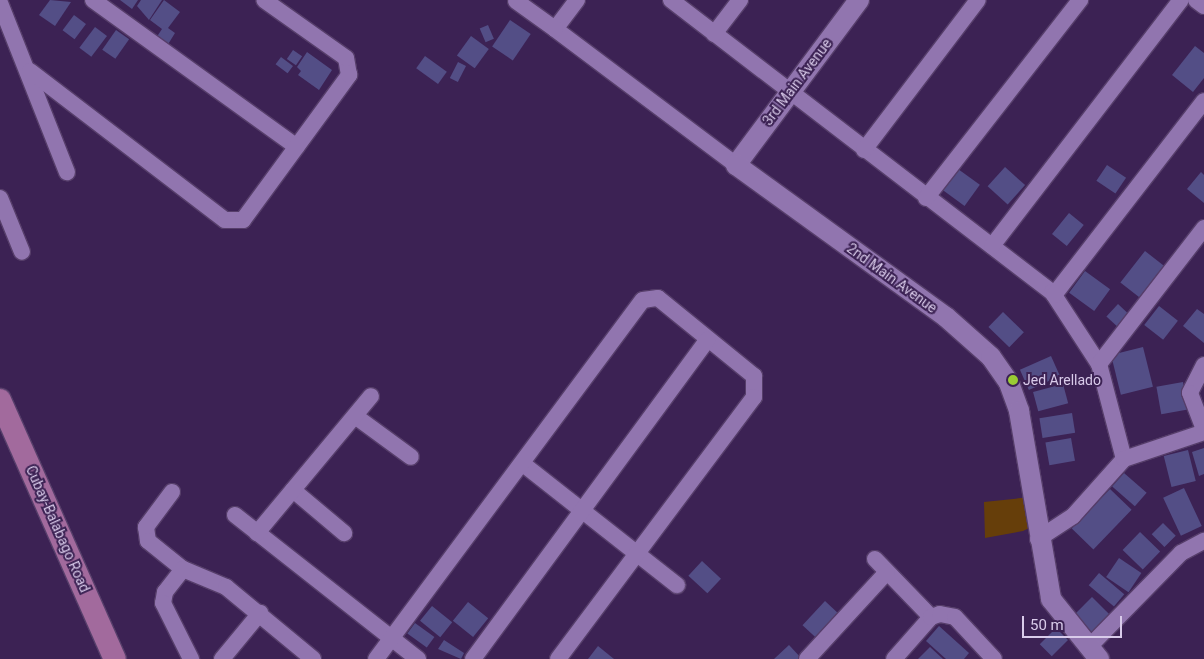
<!DOCTYPE html>
<style>
body{margin:0}
#map{position:relative;width:1204px;height:659px;overflow:hidden;background:#3c2254;font-family:Roboto,sans-serif}
div>[style]{position:absolute}
[style*='--x']{left:calc(var(--x)*1px);top:calc(var(--y)*1px);width:calc(var(--w)*1px);rotate:calc(var(--a)*1deg)}
.green>*{inset:0;background:#663e0a}
.building>*{inset:0;background:#534e86;transform-origin:0 0}
.roads{filter:drop-shadow(1px 0 #563e6a) drop-shadow(-1px 0 #563e6a) drop-shadow(0 1px #563e6a) drop-shadow(0 -1px #563e6a)}
.minor>*{height:16px;margin:-8px;padding:0 8px;transform-origin:8px;border-radius:8px;background:#9175af}
.tertiary>*{height:20px;margin:-10px;padding:0 10px;transform-origin:10px;border-radius:10px;background:#9175af}
.secondary>*{height:22px;margin:-11px;padding:0 11px;transform-origin:11px;border-radius:11px;background:#a26a9d}
.dots>*{width:14px;height:14px;translate:-50% -50%;box-sizing:border-box;border:2px solid #3c2254;border-radius:50%}
span{translate:-50% -50%;white-space:nowrap;text-align:center;line-height:1.15;-webkit-text-stroke:4px #3c2254;paint-order:stroke}
.street-label{font-size:14px;color:#d9cbea}
.poi-label{font-size:14px;color:#d9cbea}
.left{translate:0 -50%;text-align:left}
.scale{position:absolute;left:1022px;top:616px;width:100px;height:22px;box-sizing:border-box;border:2px solid #d9cbea;border-top:0;padding-left:6px;font-size:15px;line-height:18px;white-space:nowrap;color:#d9cbea;-webkit-text-stroke:4px #3c2254;paint-order:stroke}
</style>
<div id="map">
<div class="green">
<i style="clip-path:polygon(1031px 497px,1035px 525px,1023px 531px,985px 538px,984px 502px)"></i>
</div>
<div class="building">
<i style="clip-path:polygon(50px 0,71px 2px,55px 26px,39px 15px)"></i>
<i style="clip-path:polygon(120px 0,138px 0,132px 9px)"></i>
<i style="clip-path:polygon(141px 0,162px 0,149px 20px,137px 6px)"></i>
<i style="clip-path:polygon(164px 0,180px 12px,168px 28px,175px 33px,167px 46px,156px 38px,162px 29px,150px 20px)"></i>
<i style="left:74px;top:15px;width:15px;height:19px;rotate:37deg"></i>
<i style="left:510px;top:20px;width:25px;height:32px;rotate:34deg"></i>
<i style="left:488px;top:25px;width:15px;height:9px;rotate:67deg"></i>
<i style="left:95px;top:27px;width:15px;height:26px;rotate:37deg"></i>
<i style="left:116px;top:30px;width:16px;height:24px;rotate:35deg"></i>
<i style="left:471px;top:36px;width:22px;height:24px;rotate:36deg"></i>
<i style="clip-path:polygon(1195px 46px,1204px 53px,1204px 78px,1193px 92px,1172px 75px)"></i>
<i style="left:293px;top:50px;width:11px;height:11px;rotate:34deg"></i>
<i style="clip-path:polygon(307px 52px,332px 70px,319px 90px,298px 75px,301px 71px,297px 67px)"></i>
<i style="left:425px;top:56px;width:27px;height:15px;rotate:36deg"></i>
<i style="left:281px;top:57px;width:15px;height:9px;rotate:37deg"></i>
<i style="left:458px;top:62px;width:9px;height:18px;rotate:27deg"></i>
<i style="left:1107px;top:165px;width:23px;height:19px;rotate:34deg"></i>
<i style="left:1005px;top:167px;width:27px;height:26px;rotate:42deg"></i>
<i style="left:958px;top:169px;width:27px;height:26px;rotate:36deg"></i>
<i style="clip-path:polygon(1201px 172px,1204px 175px,1204px 203px,1187px 189px)"></i>
<i style="left:1069px;top:213px;width:19px;height:27px;rotate:39deg"></i>
<i style="left:1145px;top:251px;width:24px;height:40px;rotate:38deg"></i>
<i style="left:1085px;top:271px;width:31px;height:27px;rotate:36deg"></i>
<i style="left:1118px;top:304px;width:16px;height:17px;rotate:43deg"></i>
<i style="left:1159px;top:306px;width:24px;height:24px;rotate:38deg"></i>
<i style="clip-path:polygon(1197px 309px,1204px 314px,1204px 343px,1183px 326px)"></i>
<i style="left:1003px;top:312px;width:29px;height:21px;rotate:44deg"></i>
<i style="left:1143px;top:347px;width:41px;height:33px;rotate:76deg"></i>
<i style="left:1051px;top:356px;width:22px;height:34px;rotate:66deg"></i>
<i style="left:1183px;top:382px;width:28px;height:27px;rotate:80deg"></i>
<i style="left:1063px;top:384px;width:20px;height:31px;rotate:75deg"></i>
<i style="left:1072px;top:413px;width:20px;height:33px;rotate:81deg"></i>
<i style="left:1071px;top:438px;width:23px;height:26px;rotate:80deg"></i>
<i style="clip-path:polygon(1204px 448px,1204px 474px,1199px 476px,1192px 452px)"></i>
<i style="left:1188px;top:450px;width:32px;height:25px;rotate:76deg"></i>
<i style="left:1124px;top:473px;width:30px;height:18px;rotate:41deg"></i>
<i style="left:1184px;top:488px;width:42px;height:23px;rotate:65deg"></i>
<i style="left:1110px;top:489px;width:30px;height:55px;rotate:44deg"></i>
<i style="left:1163px;top:523px;width:18px;height:16px;rotate:45deg"></i>
<i style="left:1140px;top:532px;width:28px;height:25px;rotate:44deg"></i>
<i style="left:1119px;top:558px;width:27px;height:23px;rotate:34deg"></i>
<i style="left:702px;top:561px;width:26px;height:20px;rotate:43deg"></i>
<i style="left:1099px;top:573px;width:33px;height:16px;rotate:40deg"></i>
<i style="left:1092px;top:597px;width:28px;height:25px;rotate:45deg"></i>
<i style="left:825px;top:601px;width:23px;height:33px;rotate:43deg"></i>
<i style="left:468px;top:602px;width:26px;height:24px;rotate:39deg"></i>
<i style="left:432px;top:606px;width:26px;height:19px;rotate:39deg"></i>
<i style="left:415px;top:623px;width:24px;height:13px;rotate:36deg"></i>
<i style="clip-path:polygon(939px 626px,969px 653px,964px 659px,946px 659px,926px 641px)"></i>
<i style="left:1056px;top:628px;width:17px;height:23px;rotate:45deg"></i>
<i style="clip-path:polygon(444px 640px,464px 653px,461px 659px,438px 649px)"></i>
<i style="clip-path:polygon(789px 645px,802px 659px,774px 659px)"></i>
<i style="clip-path:polygon(598px 646px,614px 659px,588px 659px)"></i>
<i style="clip-path:polygon(930px 647px,943px 659px,918px 659px)"></i>
</div>
<div class="roads">
<div class="minor">
<i style="--x:93;--y:0;--w:251;--a:35.8"></i>
<i style="--x:577;--y:0;--w:36;--a:127"></i>
<i style="--x:555;--y:29;--w:226;--a:36.9"></i>
<i style="--x:671;--y:0;--w:480;--a:37.5"></i>
<i style="--x:1052;--y:292;--w:86;--a:56.9"></i>
<i style="--x:1099;--y:364;--w:98;--a:75.3"></i>
<i style="--x:1196;--y:0;--w:10;--a:37"></i>
<i style="--x:516;--y:1;--w:48;--a:35.7"></i>
<i style="--x:0;--y:3;--w:182;--a:68.4"></i>
<i style="--x:714;--y:34;--w:43;--a:-52.6"></i>
<i style="--x:30;--y:71;--w:245;--a:37.4"></i>
<i style="--x:225;--y:220;--w:18;--a:0"></i>
<i style="--x:243;--y:220;--w:180;--a:-53.8"></i>
<i style="--x:349;--y:75;--w:17;--a:-100"></i>
<i style="--x:346;--y:58;--w:100;--a:-144.7"></i>
<i style="--x:864;--y:150;--w:188;--a:-52.8"></i>
<i style="--x:0;--y:198;--w:58;--a:67.8"></i>
<i style="--x:926;--y:198;--w:251;--a:-52.1"></i>
<i style="--x:992;--y:246;--w:310;--a:-52.5"></i>
<i style="--x:1054;--y:295;--w:245;--a:-52.3"></i>
<i style="--x:1099;--y:364;--w:172;--a:-52.3"></i>
<i style="--x:1204;--y:365;--w:31;--a:117"></i>
<i style="--x:1190;--y:393;--w:40;--a:69"></i>
<i style="--x:355;--y:416;--w:69;--a:36.2"></i>
<i style="--x:523;--y:464;--w:196;--a:38.2"></i>
<i style="--x:293;--y:490;--w:67;--a:40.1"></i>
<i style="--x:172;--y:492;--w:44;--a:126.6"></i>
<i style="--x:146;--y:527;--w:14;--a:82"></i>
<i style="--x:148;--y:541;--w:45;--a:38.7"></i>
<i style="--x:183;--y:569;--w:47;--a:22.7"></i>
<i style="--x:226;--y:587;--w:113;--a:39.6"></i>
<i style="--x:235;--y:515;--w:233;--a:38.2"></i>
<i style="--x:257;--y:533;--w:178;--a:-50.2"></i>
<i style="--x:1038;--y:539;--w:42;--a:-33.3"></i>
<i style="--x:1073;--y:516;--w:76;--a:-48.2"></i>
<i style="--x:1124;--y:459;--w:84;--a:-18.6"></i>
<i style="--x:875;--y:559;--w:81;--a:46"></i>
<i style="--x:183;--y:569;--w:29;--a:128"></i>
<i style="--x:165;--y:592;--w:11;--a:100"></i>
<i style="--x:163;--y:603;--w:63;--a:63.4"></i>
<i style="--x:1088;--y:648;--w:133;--a:-45.6"></i>
<i style="--x:1181;--y:553;--w:26;--a:-28"></i>
<i style="--x:222;--y:659;--w:60;--a:-50.4"></i>
<i style="--x:376;--y:659;--w:447;--a:-53.4"></i>
<i style="--x:643;--y:300;--w:15;--a:-8"></i>
<i style="--x:658;--y:298;--w:124;--a:39.1"></i>
<i style="--x:754;--y:376;--w:21;--a:90"></i>
<i style="--x:754;--y:397;--w:327;--a:126.8"></i>
<i style="--x:473;--y:659;--w:396;--a:-53.7"></i>
<i style="--x:807;--y:659;--w:118;--a:-47.4"></i>
<i style="--x:894;--y:659;--w:56;--a:-48.6"></i>
<i style="--x:931;--y:617;--w:9;--a:-18"></i>
<i style="--x:940;--y:614;--w:15;--a:11"></i>
<i style="--x:955;--y:617;--w:57;--a:47.1"></i>
</div>
<div class="tertiary">
<i style="--x:859;--y:0;--w:206;--a:126.7"></i>
<i style="--x:736;--y:165;--w:259;--a:35.9"></i>
<i style="--x:946;--y:317;--w:60;--a:41.6"></i>
<i style="--x:991;--y:357;--w:32;--a:55"></i>
<i style="--x:1009;--y:383;--w:30;--a:70"></i>
<i style="--x:1019;--y:411;--w:191;--a:80.3"></i>
<i style="--x:1051;--y:599;--w:77;--a:51.3"></i>
</div>
<div class="secondary">
<i style="--x:0;--y:400;--w:283;--a:66.1"></i>
</div>
</div>
<div class="dots">
<i style="left:1013px;top:380px;background:#9acb34"></i>
</div>
<div class="street-label">
<span style="left:797px;top:82px;rotate:-53deg">3rd Main Avenue</span>
<span style="left:892px;top:278px;rotate:36deg">2nd Main Avenue</span>
<span style="left:58px;top:529px;rotate:66deg">Cubay-Balabago Road</span>
</div>
<div class="poi-label">
<span class="left" style="left:1023px;top:380px">Jed Arellado</span>
</div>
<div class="scale">50 m</div>
</div>
